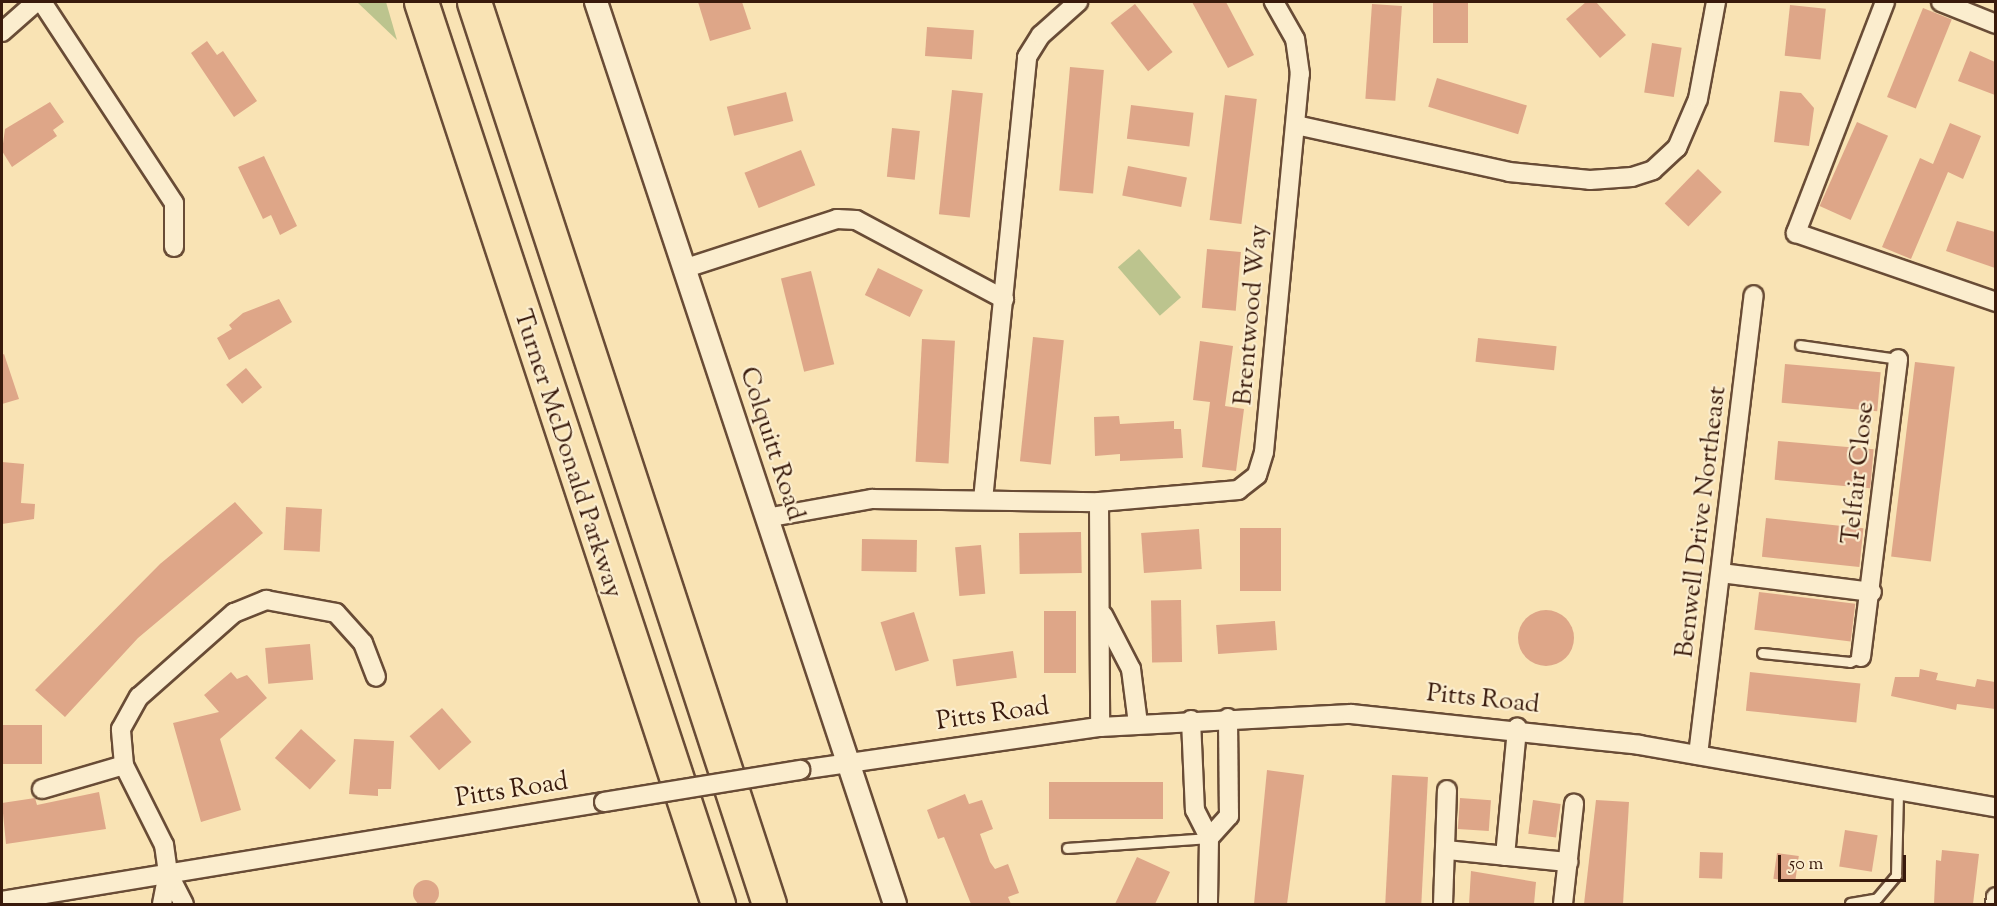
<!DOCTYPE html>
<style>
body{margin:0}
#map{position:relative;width:1997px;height:906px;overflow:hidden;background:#f9e3b4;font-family:"Sorts Mill Goudy",serif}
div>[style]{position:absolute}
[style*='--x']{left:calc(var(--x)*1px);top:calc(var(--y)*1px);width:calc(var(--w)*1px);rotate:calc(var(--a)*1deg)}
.green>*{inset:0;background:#bcc48e;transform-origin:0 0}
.building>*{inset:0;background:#dea688;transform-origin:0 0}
.round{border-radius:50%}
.roads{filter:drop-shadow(2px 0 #694c36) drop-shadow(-2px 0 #694c36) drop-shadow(0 2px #694c36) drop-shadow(0 -2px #694c36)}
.service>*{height:9px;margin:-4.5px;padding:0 4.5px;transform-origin:4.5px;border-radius:4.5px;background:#fbedce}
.minor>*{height:18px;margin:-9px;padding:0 9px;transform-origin:9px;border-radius:9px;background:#fbedce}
.tertiary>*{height:22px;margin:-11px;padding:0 11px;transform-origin:11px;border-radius:11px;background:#fbedce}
.motorway>*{height:33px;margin:-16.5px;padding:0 16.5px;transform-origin:16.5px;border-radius:16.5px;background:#f9e3b4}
.bridges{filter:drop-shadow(2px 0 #694c36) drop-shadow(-2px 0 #694c36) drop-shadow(0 2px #694c36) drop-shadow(0 -2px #694c36)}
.minor-bridge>*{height:18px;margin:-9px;padding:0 9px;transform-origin:9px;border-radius:9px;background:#fbedce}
span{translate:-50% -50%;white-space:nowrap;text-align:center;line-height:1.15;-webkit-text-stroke:4.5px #fbedce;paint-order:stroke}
.street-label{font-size:26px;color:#391a0c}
.frame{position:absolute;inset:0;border:3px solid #391a0c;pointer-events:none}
.scale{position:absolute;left:1778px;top:855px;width:128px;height:27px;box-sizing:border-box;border:3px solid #391a0c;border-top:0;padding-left:8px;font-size:18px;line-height:21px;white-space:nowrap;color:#391a0c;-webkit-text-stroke:4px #fbedce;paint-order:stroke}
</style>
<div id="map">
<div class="green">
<i style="clip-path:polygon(357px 2px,386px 2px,397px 40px)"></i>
<i style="left:1139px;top:249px;width:64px;height:28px;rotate:49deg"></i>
</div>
<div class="building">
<i style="clip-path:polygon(698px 2px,742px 2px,751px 29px,710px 41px)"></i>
<i style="clip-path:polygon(1192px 2px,1226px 2px,1254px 55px,1228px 68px)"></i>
<i style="left:1433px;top:2px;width:35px;height:41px"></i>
<i style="clip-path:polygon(1586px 2px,1596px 2px,1626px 35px,1600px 58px,1566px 19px)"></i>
<i style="left:1135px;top:4px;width:61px;height:31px;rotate:52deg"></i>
<i style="left:1372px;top:4px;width:30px;height:95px;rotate:4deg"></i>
<i style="left:1790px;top:5px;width:36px;height:51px;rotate:6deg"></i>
<i style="left:1923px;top:8px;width:31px;height:96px;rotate:22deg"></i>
<i style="left:927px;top:27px;width:47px;height:29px;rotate:4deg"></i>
<i style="clip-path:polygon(207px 41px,217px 55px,223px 51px,257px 101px,234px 117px,191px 53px)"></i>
<i style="left:1652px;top:43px;width:30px;height:50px;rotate:9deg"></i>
<i style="clip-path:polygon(1970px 51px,1995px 62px,1995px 95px,1958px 81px)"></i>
<i style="left:1070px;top:67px;width:34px;height:124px;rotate:5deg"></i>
<i style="left:1437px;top:78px;width:94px;height:30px;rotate:17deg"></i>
<i style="left:952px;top:90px;width:31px;height:125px;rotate:6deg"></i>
<i style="clip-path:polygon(1780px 91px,1801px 93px,1814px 108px,1809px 146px,1774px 142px)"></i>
<i style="left:786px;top:92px;width:30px;height:61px;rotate:76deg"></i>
<i style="left:1225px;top:95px;width:32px;height:126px;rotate:7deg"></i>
<i style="clip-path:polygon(50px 102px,64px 122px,53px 130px,57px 136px,12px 167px,2px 151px,5px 129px)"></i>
<i style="left:1131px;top:105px;width:63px;height:34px;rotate:7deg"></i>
<i style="left:1857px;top:122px;width:34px;height:92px;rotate:24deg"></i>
<i style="clip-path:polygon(1950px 123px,1981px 136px,1963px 179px,1948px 172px,1911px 259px,1882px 247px,1920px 158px,1933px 164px)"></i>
<i style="left:892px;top:128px;width:28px;height:49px;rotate:6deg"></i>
<i style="left:801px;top:150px;width:38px;height:61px;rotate:68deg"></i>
<i style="clip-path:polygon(264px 156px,297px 226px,280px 235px,271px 215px,263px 219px,238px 167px)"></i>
<i style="left:1128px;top:166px;width:60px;height:30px;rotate:11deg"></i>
<i style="left:1698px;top:169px;width:33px;height:48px;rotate:44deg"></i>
<i style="clip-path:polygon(1957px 221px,1995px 232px,1995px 268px,1946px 251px)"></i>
<i style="left:1207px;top:249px;width:34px;height:59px;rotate:5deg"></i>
<i style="left:878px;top:268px;width:50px;height:30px;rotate:26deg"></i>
<i style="left:811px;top:271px;width:96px;height:31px;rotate:76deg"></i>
<i style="clip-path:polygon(279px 299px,292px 322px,229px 360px,217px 338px,232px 329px,229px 325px,243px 313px)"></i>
<i style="left:1033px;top:337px;width:31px;height:125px;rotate:6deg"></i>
<i style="left:1478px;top:338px;width:79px;height:24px;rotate:6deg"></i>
<i style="left:922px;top:339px;width:33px;height:123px;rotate:3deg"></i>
<i style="clip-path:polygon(1200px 341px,1233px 346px,1225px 406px,1244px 409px,1236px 471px,1202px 467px,1210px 402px,1193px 400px)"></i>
<i style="clip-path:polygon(4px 354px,19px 399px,2px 404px,2px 355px)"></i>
<i style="left:1915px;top:362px;width:40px;height:196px;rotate:7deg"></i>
<i style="left:1785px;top:364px;width:96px;height:39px;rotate:5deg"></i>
<i style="left:246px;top:368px;width:25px;height:26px;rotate:50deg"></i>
<i style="clip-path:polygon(1119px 416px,1120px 424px,1174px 421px,1174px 429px,1181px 429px,1183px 458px,1120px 461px,1120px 454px,1095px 456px,1094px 417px)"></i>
<i style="left:1778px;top:441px;width:96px;height:39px;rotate:5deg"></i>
<i style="clip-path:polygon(2px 462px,24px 464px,21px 503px,35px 504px,34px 519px,2px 524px)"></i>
<i style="clip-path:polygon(235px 502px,263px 533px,138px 638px,65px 717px,35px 690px,160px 564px)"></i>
<i style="left:286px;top:507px;width:36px;height:43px;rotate:3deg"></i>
<i style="left:1766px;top:518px;width:98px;height:39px;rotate:6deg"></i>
<i style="left:1240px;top:528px;width:41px;height:63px"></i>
<i style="left:1199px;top:529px;width:40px;height:58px;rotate:86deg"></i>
<i style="left:1081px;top:532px;width:41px;height:62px;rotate:89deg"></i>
<i style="left:862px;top:539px;width:55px;height:32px;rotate:1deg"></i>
<i style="left:981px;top:545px;width:49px;height:26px;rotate:85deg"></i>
<i style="left:1759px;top:592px;width:97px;height:38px;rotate:7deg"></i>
<i style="left:1181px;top:600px;width:62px;height:30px;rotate:89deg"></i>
<i class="round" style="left:1518px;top:610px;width:56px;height:56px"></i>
<i style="left:1076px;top:611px;width:62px;height:32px;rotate:90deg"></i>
<i style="left:914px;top:612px;width:51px;height:35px;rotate:73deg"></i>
<i style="left:1275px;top:621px;width:29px;height:59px;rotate:86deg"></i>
<i style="left:310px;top:644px;width:36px;height:45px;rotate:85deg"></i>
<i style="left:1013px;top:651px;width:27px;height:61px;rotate:82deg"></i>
<i style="clip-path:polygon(1920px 669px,1938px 673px,1936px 680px,1975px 687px,1977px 679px,1995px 682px,1995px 709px,1957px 704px,1956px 710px,1891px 696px,1895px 677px,1919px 677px)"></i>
<i style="clip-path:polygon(231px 672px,237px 679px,247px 675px,267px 698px,220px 739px,241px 810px,201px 822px,173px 723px,219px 712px,204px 695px)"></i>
<i style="left:1750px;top:672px;width:111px;height:39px;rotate:6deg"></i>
<i style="left:442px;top:708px;width:45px;height:43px;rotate:49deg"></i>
<i style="left:2px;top:725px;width:40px;height:39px"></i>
<i style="left:301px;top:729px;width:47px;height:39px;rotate:42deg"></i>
<i style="clip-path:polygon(354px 739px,394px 741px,391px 789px,378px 789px,378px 796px,349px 794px)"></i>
<i style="clip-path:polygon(1267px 770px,1304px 775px,1287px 904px,1254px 904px)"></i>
<i style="left:1392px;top:775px;width:36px;height:129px;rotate:3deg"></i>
<i style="left:1049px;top:782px;width:114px;height:37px"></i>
<i style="clip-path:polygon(99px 792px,106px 829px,6px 844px,2px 803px,35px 798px,37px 805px)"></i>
<i style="clip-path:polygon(965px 794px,969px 804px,982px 800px,993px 829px,980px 834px,990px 862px,995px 869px,1008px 864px,1019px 893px,1008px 897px,1011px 904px,971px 904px,944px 837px,938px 839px,927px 810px)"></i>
<i style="left:1460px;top:798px;width:31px;height:31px;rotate:4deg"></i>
<i style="left:1533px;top:800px;width:28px;height:34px;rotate:8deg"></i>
<i style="clip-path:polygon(1596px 800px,1629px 802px,1623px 904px,1584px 904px)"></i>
<i style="left:1845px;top:830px;width:33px;height:37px;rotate:9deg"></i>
<i style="clip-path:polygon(1942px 850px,1979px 854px,1973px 904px,1934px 904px,1936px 860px,1941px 861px)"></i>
<i style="left:1700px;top:852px;width:23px;height:26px;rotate:2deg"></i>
<i style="left:1777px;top:853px;width:22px;height:26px;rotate:8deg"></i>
<i style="clip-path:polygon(1137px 857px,1170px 872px,1155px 904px,1115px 904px)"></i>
<i style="clip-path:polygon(1471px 871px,1536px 882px,1534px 904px,1469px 904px)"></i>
<i class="round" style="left:413px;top:880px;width:26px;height:26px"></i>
</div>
<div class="roads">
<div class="service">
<i style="--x:1800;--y:345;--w:99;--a:8.1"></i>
<i style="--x:1762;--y:653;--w:88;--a:5.8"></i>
<i style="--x:1850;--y:662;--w:12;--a:-24"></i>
<i style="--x:1067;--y:848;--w:142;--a:-4"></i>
<i style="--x:1850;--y:903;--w:27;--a:-10"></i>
<i style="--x:1877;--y:898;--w:30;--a:-50"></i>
<i style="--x:1896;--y:875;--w:84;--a:-88.6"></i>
</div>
<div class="minor">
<i style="--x:42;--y:2;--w:240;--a:56.7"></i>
<i style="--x:174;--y:203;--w:44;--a:90"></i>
<i style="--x:1885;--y:2;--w:248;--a:111.1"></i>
<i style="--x:1796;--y:233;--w:212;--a:19"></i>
<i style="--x:1941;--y:2;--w:59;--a:21.8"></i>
<i style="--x:2;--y:32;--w:45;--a:-41.4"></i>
<i style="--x:1296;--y:125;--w:218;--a:12.4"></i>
<i style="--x:1509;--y:172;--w:81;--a:5.6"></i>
<i style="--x:1590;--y:180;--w:42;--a:-4.1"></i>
<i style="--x:1632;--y:177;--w:22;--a:-18"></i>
<i style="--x:1653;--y:170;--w:33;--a:-43"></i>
<i style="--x:1677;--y:148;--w:53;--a:-66.8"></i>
<i style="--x:1698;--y:99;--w:99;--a:-79.5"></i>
<i style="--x:683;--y:269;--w:162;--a:-18"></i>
<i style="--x:837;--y:219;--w:19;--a:3"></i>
<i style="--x:856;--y:220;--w:168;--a:28.1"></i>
<i style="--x:983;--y:500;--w:445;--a:-84.3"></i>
<i style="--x:1027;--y:57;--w:26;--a:-58"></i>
<i style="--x:1041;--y:35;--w:50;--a:-41.7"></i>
<i style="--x:1099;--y:502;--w:225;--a:89.7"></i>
<i style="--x:766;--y:518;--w:108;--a:-10.2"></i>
<i style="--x:872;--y:499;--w:227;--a:0.8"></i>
<i style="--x:1099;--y:502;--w:140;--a:-4.9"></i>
<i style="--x:1238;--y:490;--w:24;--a:-38"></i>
<i style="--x:1257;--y:475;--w:24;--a:-73"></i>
<i style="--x:1264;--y:452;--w:380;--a:-84.6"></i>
<i style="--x:1300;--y:74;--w:35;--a:-98"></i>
<i style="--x:1295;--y:39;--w:43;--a:-119.6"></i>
<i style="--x:1721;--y:573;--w:152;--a:7.2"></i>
<i style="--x:1103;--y:615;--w:61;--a:62.6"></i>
<i style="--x:1131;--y:669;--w:55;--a:82.7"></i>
<i style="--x:1861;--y:657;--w:300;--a:-82.9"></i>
<i style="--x:1191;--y:720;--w:90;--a:87.5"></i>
<i style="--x:1195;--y:810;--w:31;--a:63"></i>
<i style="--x:1209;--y:838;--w:66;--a:90.9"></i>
<i style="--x:1698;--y:755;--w:463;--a:-83.1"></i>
<i style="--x:800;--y:770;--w:303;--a:-8.2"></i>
<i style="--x:1100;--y:727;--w:251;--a:-3"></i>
<i style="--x:1351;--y:714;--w:290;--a:6.1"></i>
<i style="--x:1639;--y:745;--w:362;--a:9.9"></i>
<i style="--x:42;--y:789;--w:85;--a:-16.3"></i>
<i style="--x:1209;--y:838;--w:30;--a:-48"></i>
<i style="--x:1229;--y:816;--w:98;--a:-90.6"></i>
<i style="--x:1447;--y:850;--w:122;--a:5.7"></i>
<i style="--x:1505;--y:856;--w:129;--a:-84.6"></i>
<i style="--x:168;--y:873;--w:35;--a:63"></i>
<i style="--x:2;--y:901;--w:610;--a:-9.34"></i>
<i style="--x:162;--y:904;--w:32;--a:-79"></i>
<i style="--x:168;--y:873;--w:28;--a:-98"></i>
<i style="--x:164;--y:845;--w:89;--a:-116.6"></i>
<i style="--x:124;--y:765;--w:36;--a:-95"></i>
<i style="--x:121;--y:729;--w:37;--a:-61"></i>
<i style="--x:139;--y:697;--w:127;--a:-41.5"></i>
<i style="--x:234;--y:613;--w:35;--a:-22"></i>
<i style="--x:266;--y:600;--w:71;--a:10.5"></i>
<i style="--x:336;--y:613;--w:40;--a:48"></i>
<i style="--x:363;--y:643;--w:36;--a:69"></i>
<i style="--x:1443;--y:904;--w:114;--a:-88"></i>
<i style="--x:1563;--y:904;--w:101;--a:-83.7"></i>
<i style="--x:1995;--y:904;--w:7;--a:-82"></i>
</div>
<div class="tertiary">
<i style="--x:596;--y:2;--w:950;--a:71.66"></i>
</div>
<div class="motorway">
<i style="--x:421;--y:2;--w:950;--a:71.77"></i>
<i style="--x:474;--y:2;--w:949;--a:71.89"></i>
</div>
</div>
<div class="bridges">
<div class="minor-bridge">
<i style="--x:604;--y:802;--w:199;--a:-9.3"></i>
</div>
</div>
<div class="street-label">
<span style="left:1252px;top:315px;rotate:-85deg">Brentwood Way</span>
<span style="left:771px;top:444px;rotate:72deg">Colquitt Road</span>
<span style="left:567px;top:454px;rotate:72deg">Turner McDonald Parkway</span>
<span style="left:1859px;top:473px;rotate:-84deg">Telfair Close</span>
<span style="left:1702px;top:522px;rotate:-83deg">Benwell Drive Northeast</span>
<span style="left:1483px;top:700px;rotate:6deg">Pitts Road</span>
<span style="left:993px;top:715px;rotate:-8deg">Pitts Road</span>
<span style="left:512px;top:791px;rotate:-9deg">Pitts Road</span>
</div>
<div class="frame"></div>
<div class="scale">50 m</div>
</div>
